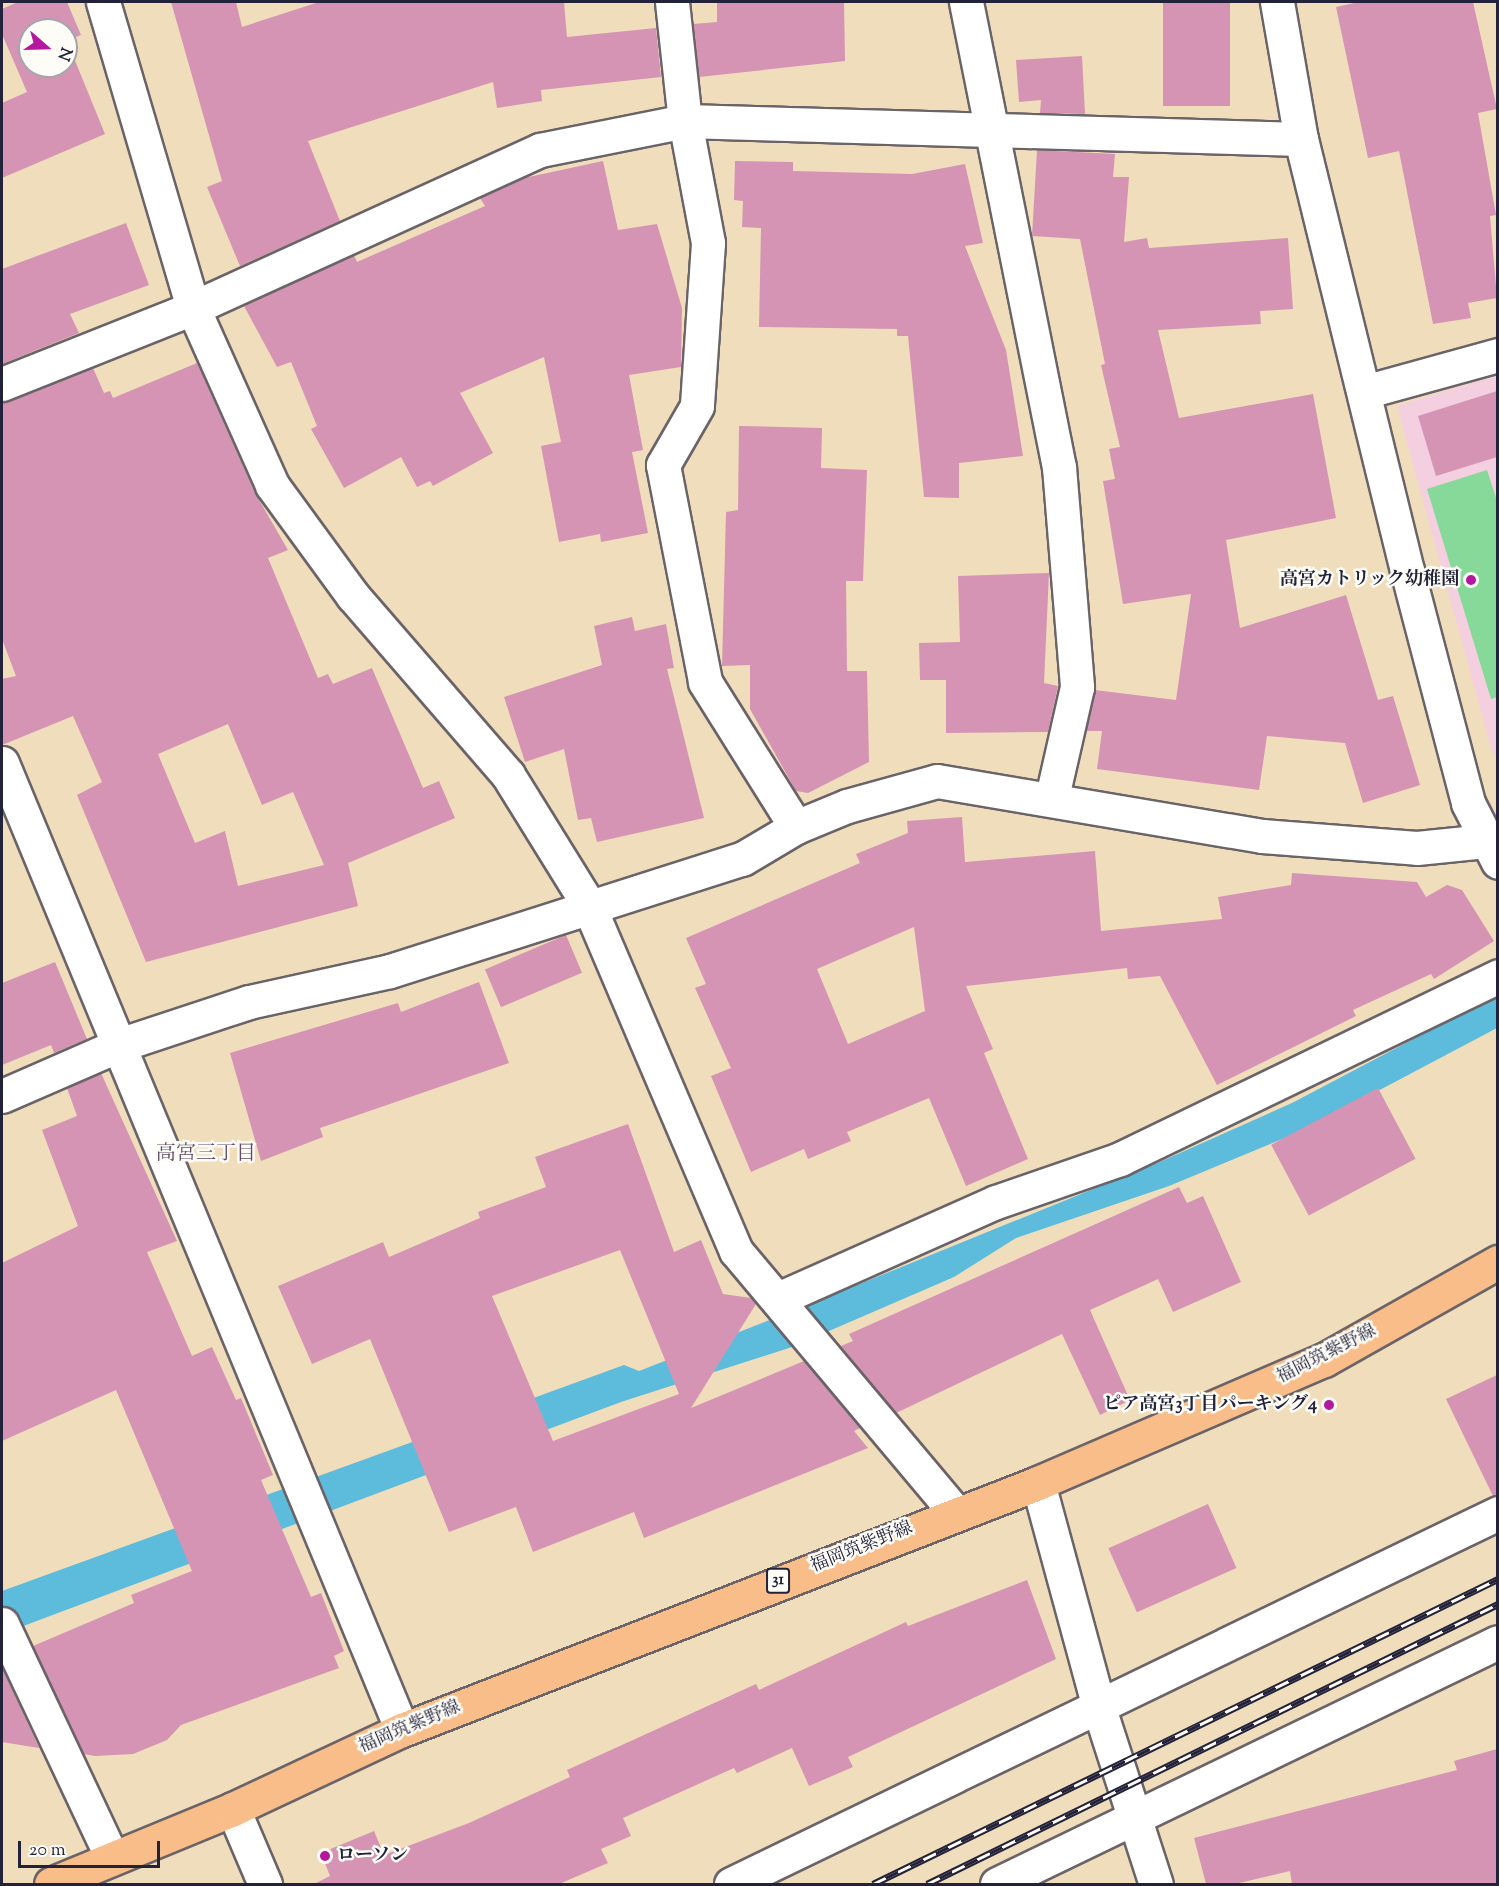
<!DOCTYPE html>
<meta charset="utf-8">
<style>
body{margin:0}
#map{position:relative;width:1499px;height:1886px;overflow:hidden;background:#f0ddbc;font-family:"Sorts Mill Goudy","Noto Serif JP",serif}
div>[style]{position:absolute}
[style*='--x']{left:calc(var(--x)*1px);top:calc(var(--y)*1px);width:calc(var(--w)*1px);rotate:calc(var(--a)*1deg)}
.built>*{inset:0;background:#f3cfdf}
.green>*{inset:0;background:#87d99a}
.water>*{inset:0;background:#5dbcdb}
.building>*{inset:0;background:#d594b4;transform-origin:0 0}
.roads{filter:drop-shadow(2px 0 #6a6368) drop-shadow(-2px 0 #6a6368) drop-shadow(0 2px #6a6368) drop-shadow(0 -2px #6a6368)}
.street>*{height:33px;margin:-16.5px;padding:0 16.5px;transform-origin:16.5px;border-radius:16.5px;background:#fff}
.primary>*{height:33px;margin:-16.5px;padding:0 16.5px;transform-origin:16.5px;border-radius:16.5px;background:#f9bd89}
.rail>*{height:7px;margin-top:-3.5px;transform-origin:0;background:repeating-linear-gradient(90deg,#fdfcf7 0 14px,#22223b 0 28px);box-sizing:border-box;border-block:2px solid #22223b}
.dots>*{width:16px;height:16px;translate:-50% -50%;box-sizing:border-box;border:3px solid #fdfcf7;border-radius:50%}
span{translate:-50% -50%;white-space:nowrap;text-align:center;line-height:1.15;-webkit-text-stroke:5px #fdfcf7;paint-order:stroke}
.shield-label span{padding:2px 4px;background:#fdfcf7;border:2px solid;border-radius:4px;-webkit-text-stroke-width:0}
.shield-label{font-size:16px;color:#22223b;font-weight:700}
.poi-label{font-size:18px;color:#22223b;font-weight:700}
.right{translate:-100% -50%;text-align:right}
.left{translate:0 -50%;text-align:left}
.street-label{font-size:18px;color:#22223b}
.neighbourhood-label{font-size:20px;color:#614a65}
.frame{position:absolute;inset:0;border:3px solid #22223b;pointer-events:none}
.north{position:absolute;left:18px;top:18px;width:60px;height:60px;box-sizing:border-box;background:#fdfcf7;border:2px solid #a5a5ac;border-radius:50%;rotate:110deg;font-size:16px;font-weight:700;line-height:24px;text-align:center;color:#22223b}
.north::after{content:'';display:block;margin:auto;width:21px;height:27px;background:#b5179e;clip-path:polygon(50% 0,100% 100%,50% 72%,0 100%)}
.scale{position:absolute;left:18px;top:1841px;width:142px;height:27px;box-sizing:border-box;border:3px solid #22223b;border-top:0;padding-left:8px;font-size:18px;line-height:21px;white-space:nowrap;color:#22223b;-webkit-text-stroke:4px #fdfcf7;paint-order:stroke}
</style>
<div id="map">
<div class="built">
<i style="clip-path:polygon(1497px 375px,1498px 753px,1493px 755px,1397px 406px)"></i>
</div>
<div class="green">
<i style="clip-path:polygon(1487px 470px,1498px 504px,1498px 697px,1491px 699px,1427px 489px)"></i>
</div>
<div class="water">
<i style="clip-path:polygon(1497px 995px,1497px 1028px,1304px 1130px,1169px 1186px,1016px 1238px,954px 1277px,792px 1347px,621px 1402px,2px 1634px,2px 1591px,624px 1365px,639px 1371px,808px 1305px,1162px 1161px,1292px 1103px)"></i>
</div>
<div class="building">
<i style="clip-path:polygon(evenodd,18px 2px,67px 2px,81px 35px,67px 41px,105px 134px,2px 178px,2px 103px,27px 92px,2px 34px,2px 9px,18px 2px,30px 30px,66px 30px,66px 66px,30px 66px,30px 30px)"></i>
<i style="clip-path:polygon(171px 2px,236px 2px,242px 27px,319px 2px,564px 2px,567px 37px,656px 28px,661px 77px,541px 90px,542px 101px,497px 108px,493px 82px,308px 141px,340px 221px,240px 266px,207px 187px,222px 181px)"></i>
<i style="clip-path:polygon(844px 2px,845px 61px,699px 77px,693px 24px,717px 22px,717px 3px)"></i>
<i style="left:1163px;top:2px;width:67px;height:104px"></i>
<i style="clip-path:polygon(1359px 2px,1473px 2px,1497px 109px,1478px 113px,1496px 215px,1490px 216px,1497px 298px,1468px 303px,1471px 318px,1433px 324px,1399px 151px,1368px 158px,1336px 7px)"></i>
<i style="clip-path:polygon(1082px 56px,1085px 114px,1040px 113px,1041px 100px,1019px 102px,1016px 60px)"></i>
<i style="clip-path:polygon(1037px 150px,1115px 154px,1113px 177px,1129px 177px,1124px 242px,1147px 238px,1149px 248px,1288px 238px,1293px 309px,1260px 311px,1261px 324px,1158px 330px,1179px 418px,1313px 394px,1336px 518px,1226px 540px,1240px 628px,1346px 595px,1378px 700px,1393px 696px,1420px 785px,1363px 803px,1345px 743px,1267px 736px,1259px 790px,1097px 769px,1102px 731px,1086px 731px,1095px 690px,1176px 700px,1191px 594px,1123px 604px,1103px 481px,1115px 479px,1109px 449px,1120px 447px,1101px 365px,1105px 364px,1080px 239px,1032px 236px)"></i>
<i style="clip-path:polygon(603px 161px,618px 230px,657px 224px,682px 308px,681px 367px,629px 375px,643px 450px,632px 452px,648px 533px,601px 542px,600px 534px,559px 542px,541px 446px,561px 442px,544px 357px,460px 393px,493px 453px,433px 486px,430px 481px,417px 487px,401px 457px,344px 488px,311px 429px,317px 426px,291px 362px,277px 367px,244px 306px,354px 255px,357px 262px,485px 206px,480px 198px,524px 178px)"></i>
<i style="clip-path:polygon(735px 161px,793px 162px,793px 171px,912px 174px,965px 164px,983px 243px,965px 246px,1006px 350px,1023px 456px,959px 463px,959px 498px,924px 497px,908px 336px,897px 336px,897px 329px,759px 327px,761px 228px,742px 227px,743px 201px,734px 200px)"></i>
<i style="clip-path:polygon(126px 223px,149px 285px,70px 314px,79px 333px,2px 364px,2px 269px)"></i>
<i style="clip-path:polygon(evenodd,197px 363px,255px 493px,288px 550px,268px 558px,318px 678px,328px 674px,333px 684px,372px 668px,423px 788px,439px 781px,455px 818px,348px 863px,358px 906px,146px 962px,77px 795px,102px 782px,73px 716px,2px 745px,2px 679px,16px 676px,2px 639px,2px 402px,93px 368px,104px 393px,110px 391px,113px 398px,197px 363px,228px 724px,262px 805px,293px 792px,324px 865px,238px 886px,225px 831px,195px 843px,158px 754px,228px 724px)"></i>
<i style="clip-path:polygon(1497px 391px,1497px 457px,1436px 476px,1418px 416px)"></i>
<i style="clip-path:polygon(739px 426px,822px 428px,821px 468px,867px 470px,863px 581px,846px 581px,847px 671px,867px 671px,869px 762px,808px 793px,796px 791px,750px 709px,750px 665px,722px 666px,726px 512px,738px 510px)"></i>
<i style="clip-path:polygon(1049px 573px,1044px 683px,1058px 686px,1048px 732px,946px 733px,946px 680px,920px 680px,919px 643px,960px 642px,958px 576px)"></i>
<i style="clip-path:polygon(632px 617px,635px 631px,666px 624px,674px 668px,667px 669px,704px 818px,597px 842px,591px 818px,578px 820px,564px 749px,525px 762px,504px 697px,602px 665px,594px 626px)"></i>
<i style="clip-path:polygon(evenodd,962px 817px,965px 862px,1095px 851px,1101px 931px,1222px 919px,1218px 897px,1291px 885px,1292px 873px,1417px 882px,1426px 897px,1447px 885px,1462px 890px,1494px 941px,1434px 979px,1431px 974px,1353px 1010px,1356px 1016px,1217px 1085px,1160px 976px,1128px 979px,1127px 968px,966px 986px,993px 1049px,984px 1053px,1028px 1159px,966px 1186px,929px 1098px,847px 1132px,851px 1141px,808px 1159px,804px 1149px,751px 1172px,711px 1076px,731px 1068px,695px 988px,706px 984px,686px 938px,860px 863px,856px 854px,908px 833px,907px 821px,962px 817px,914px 927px,925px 1011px,848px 1044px,817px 969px,914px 927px)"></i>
<i style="left:566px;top:935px;width:41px;height:88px;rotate:67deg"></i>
<i style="clip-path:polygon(55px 962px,87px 1039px,54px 1053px,51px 1045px,2px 1065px,2px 983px)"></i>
<i style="clip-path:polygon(479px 982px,509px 1063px,320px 1128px,323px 1137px,261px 1161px,230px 1053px,398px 1003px,401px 1012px)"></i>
<i style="clip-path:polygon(101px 1073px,177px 1241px,147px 1252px,192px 1356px,212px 1347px,236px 1400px,241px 1398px,273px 1475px,261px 1480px,311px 1597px,321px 1593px,344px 1651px,334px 1656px,339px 1668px,181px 1725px,167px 1740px,133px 1754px,95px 1756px,84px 1754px,33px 1646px,134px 1603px,131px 1595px,192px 1571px,116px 1390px,2px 1441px,2px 1263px,78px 1226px,42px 1130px,77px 1116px,67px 1088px)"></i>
<i style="left:1378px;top:1088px;width:80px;height:121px;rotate:62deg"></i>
<i style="clip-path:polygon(evenodd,628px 1124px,674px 1252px,701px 1240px,723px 1294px,751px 1298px,756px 1304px,691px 1408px,804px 1361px,860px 1428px,854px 1431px,868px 1448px,644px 1538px,634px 1512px,533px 1552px,516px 1507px,449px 1532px,370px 1339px,312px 1364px,278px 1286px,383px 1242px,389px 1257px,480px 1218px,478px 1212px,546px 1187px,535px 1157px,628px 1124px,620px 1250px,679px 1394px,553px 1441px,492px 1296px,620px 1250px)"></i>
<i style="clip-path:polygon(1179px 1187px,1187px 1203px,1203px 1196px,1241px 1282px,1173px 1312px,1158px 1279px,1090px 1310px,1130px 1400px,1100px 1415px,1062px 1334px,896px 1413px,841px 1346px,853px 1341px,849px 1334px)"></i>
<i style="clip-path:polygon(1497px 1375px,1497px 1495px,1493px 1496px,1446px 1399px)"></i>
<i style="left:1208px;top:1504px;width:70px;height:109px;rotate:66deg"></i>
<i style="clip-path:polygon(1027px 1580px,1056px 1659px,848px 1757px,853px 1767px,809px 1786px,792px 1748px,737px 1773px,734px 1768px,623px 1818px,631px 1836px,601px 1849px,608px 1863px,559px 1884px,314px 1884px,330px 1876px,321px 1853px,374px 1831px,384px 1855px,469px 1823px,570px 1777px,567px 1770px,756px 1684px,759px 1690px,906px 1622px,908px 1626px)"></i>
<i style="clip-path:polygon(2px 1667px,39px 1748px,2px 1742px)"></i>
<i style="clip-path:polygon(1497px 1749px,1497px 1884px,1292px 1884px,1290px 1871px,1235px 1884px,1206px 1884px,1194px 1838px,1457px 1770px,1454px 1761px)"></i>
</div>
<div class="roads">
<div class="street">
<i style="--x:103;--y:2;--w:319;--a:73.6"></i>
<i style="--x:193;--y:308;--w:194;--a:65.9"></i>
<i style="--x:272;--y:485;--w:137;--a:53.9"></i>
<i style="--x:353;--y:596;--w:237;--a:49.1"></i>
<i style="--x:508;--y:775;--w:152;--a:58.2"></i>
<i style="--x:588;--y:904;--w:377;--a:66.9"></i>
<i style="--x:736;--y:1251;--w:341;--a:50"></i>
<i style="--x:672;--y:2;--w:120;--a:83.8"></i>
<i style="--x:685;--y:121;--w:124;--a:79.3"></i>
<i style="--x:708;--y:243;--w:163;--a:93.9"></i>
<i style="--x:697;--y:406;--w:68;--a:120"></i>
<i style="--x:663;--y:465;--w:221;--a:79"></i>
<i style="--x:705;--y:682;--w:171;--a:57.9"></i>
<i style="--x:966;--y:2;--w:474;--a:78.7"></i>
<i style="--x:1059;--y:467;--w:221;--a:85.3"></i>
<i style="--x:1077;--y:687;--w:113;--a:102.8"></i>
<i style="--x:1277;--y:2;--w:139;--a:80.1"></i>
<i style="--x:1301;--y:139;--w:444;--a:76.2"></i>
<i style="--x:1407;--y:570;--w:241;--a:75.3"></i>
<i style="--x:1468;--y:803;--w:66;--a:63"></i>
<i style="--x:2;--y:384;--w:206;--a:-21.7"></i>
<i style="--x:193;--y:308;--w:381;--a:-24.5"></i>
<i style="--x:540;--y:150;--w:148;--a:-11.3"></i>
<i style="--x:685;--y:121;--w:616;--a:1.67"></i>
<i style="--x:1364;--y:392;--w:139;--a:-15.4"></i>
<i style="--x:2;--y:763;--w:1046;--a:67.53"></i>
<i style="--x:2;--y:1096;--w:128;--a:-23.6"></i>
<i style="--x:119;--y:1045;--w:137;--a:-18.3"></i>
<i style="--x:249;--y:1002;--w:144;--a:-12.4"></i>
<i style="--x:390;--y:971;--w:369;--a:-17.7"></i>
<i style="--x:742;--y:859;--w:63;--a:-30.7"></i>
<i style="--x:796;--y:827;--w:55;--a:-22.4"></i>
<i style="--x:847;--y:806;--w:93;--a:-15.5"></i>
<i style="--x:937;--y:781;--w:330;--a:9.6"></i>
<i style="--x:1262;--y:836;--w:155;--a:4.4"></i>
<i style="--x:1417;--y:848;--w:69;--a:-5.8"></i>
<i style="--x:780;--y:1298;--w:236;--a:-24"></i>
<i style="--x:996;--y:1202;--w:131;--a:-19.1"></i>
<i style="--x:1120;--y:1159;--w:420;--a:-25.8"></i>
<i style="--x:1038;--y:1483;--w:233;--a:74.8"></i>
<i style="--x:1099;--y:1708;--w:185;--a:72.1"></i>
<i style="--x:2;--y:1624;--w:259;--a:64.8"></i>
<i style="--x:233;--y:1809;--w:82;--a:66.9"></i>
<i style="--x:731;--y:1884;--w:852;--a:-25.81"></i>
<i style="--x:997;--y:1884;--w:556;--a:-25.78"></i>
</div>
<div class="primary">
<i style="--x:51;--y:1884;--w:197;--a:-22.4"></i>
<i style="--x:233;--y:1809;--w:187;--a:-25.1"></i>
<i style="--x:402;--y:1730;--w:682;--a:-21.22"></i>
<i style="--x:1038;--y:1483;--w:311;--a:-23.3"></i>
<i style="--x:1324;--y:1360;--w:200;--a:-29.4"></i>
</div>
</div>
<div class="rail">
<i style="--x:873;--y:1884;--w:695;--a:-26.01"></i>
<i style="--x:927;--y:1884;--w:636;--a:-26.12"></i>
</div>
<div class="dots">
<i style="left:1471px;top:580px;background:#b5179e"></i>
<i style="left:1329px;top:1405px;background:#b5179e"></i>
<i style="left:325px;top:1856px;background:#b5179e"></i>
</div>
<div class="shield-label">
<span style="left:778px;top:1581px">31</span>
</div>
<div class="poi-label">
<span class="right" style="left:1459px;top:580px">高宮カトリック幼稚園</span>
<span class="right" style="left:1317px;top:1405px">ピア高宮3丁目パーキング4</span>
<span class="left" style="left:337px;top:1856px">ローソン</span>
</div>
<div class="street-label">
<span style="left:1327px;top:1355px;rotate:-27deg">福岡筑紫野線</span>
<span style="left:862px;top:1548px;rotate:-22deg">福岡筑紫野線</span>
<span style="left:410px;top:1728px;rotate:-23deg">福岡筑紫野線</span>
</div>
<div class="neighbourhood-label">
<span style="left:206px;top:1154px">高宮三丁目</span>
</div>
<div class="frame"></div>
<div class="north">N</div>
<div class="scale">20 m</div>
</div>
